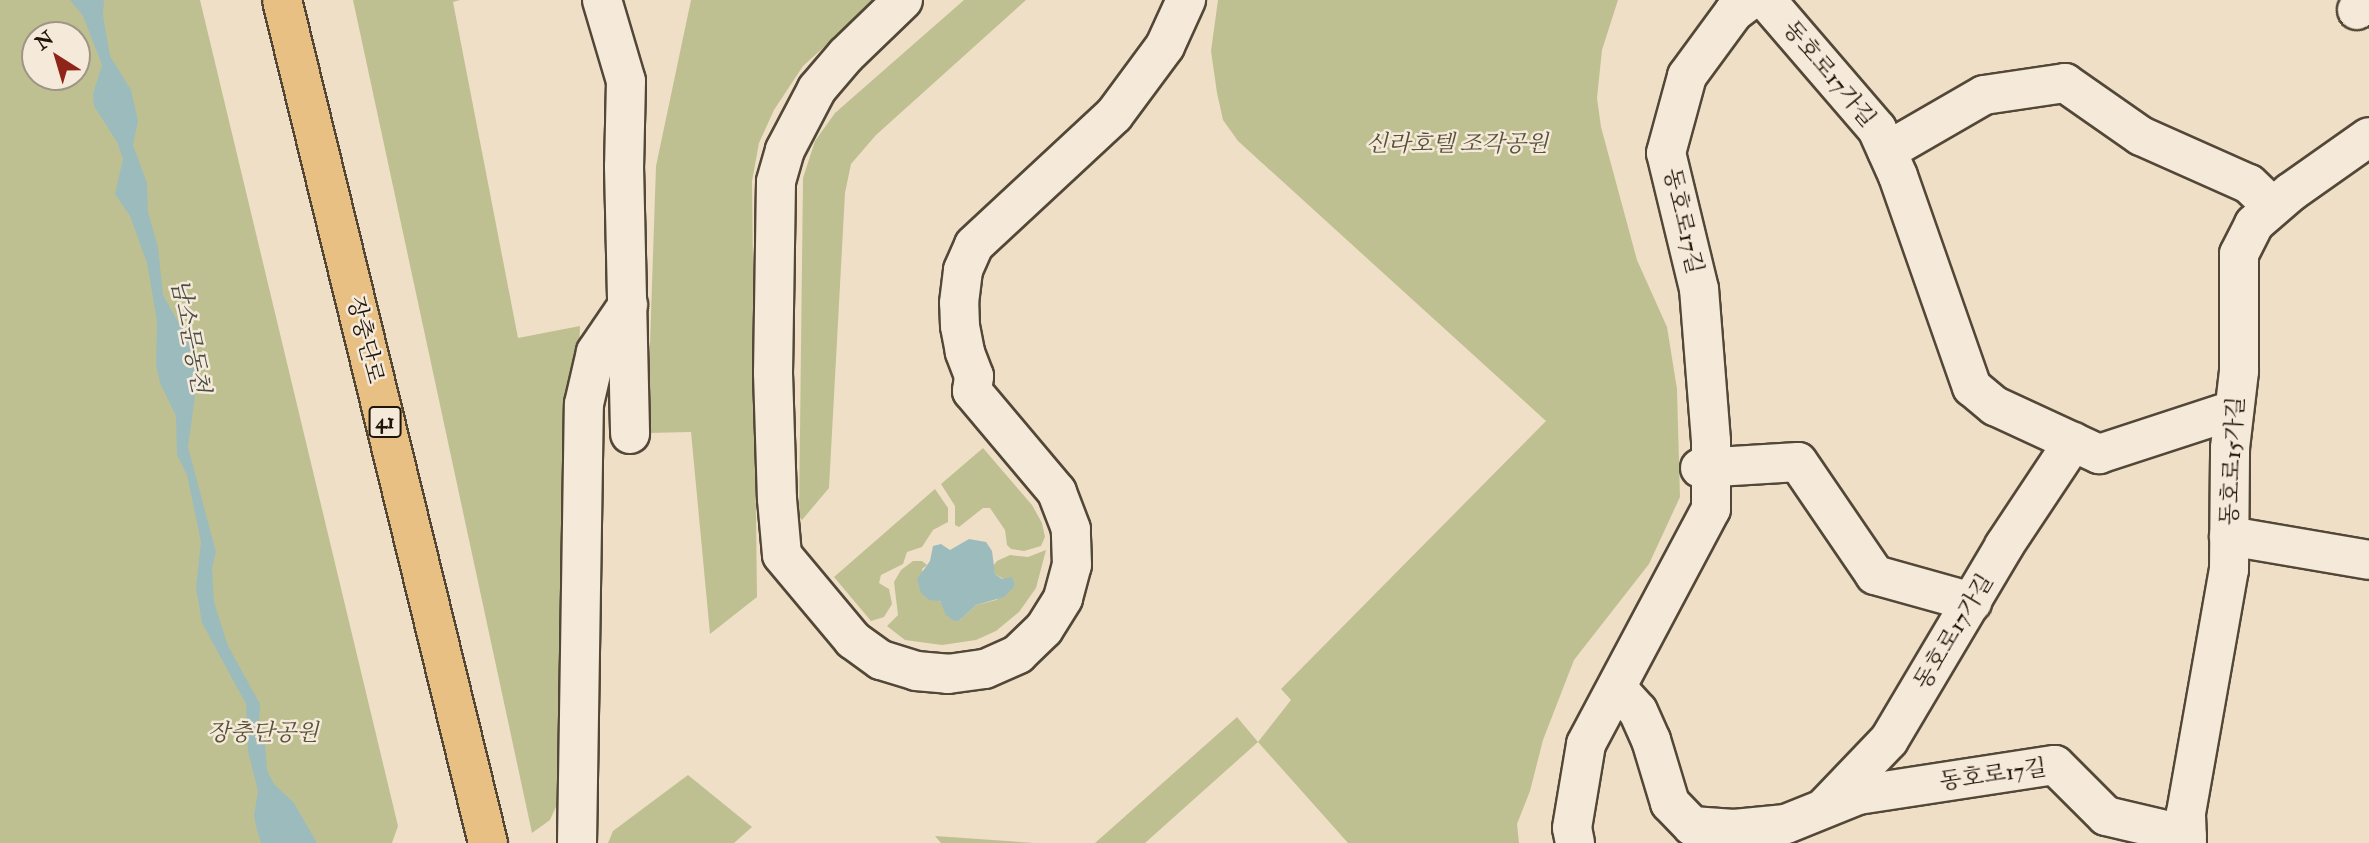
<!DOCTYPE html>
<meta charset="utf-8">
<style>
body{margin:0}
#map{position:relative;width:2369px;height:843px;overflow:hidden;background:#efdfc6;font-family:"IM FELL Double Pica","Noto Serif KR",serif}
div>[style]{position:absolute}
[style*='--x']{left:calc(var(--x)*1px);top:calc(var(--y)*1px);width:calc(var(--w)*1px);rotate:calc(var(--a)*1deg)}
.green>*{inset:0;background:#bfc091}
.water>*{inset:0;background:#9cbbbd}
.roads{filter:drop-shadow(2px 0 #534838) drop-shadow(-2px 0 #534838) drop-shadow(0 2px #534838) drop-shadow(0 -2px #534838)}
.minor>*{height:38px;margin:-19px;padding:0 19px;transform-origin:19px;border-radius:19px;background:#f5eada}
.major>*{height:38px;margin:-19px;padding:0 19px;transform-origin:19px;border-radius:19px;background:#e8c083}
span{translate:-50% -50%;white-space:nowrap;text-align:center;line-height:1.15;-webkit-text-stroke:5px #f5eada;paint-order:stroke}
.shield-label span{padding:2px 5px;background:#f5eada;border:2px solid;border-radius:5px;-webkit-text-stroke-width:0}
.shield-label{font-size:21px;color:#1f1509;font-weight:700}
.street-label{font-size:23px;color:#1f1509}
.park-label{font-size:23px;color:#575139;font-style:italic}
.water-label{font-size:24px;color:#4b4f48;font-style:italic}
.north{position:absolute;left:21px;top:21px;width:70px;height:70px;box-sizing:border-box;background:#f5eada;border:2px solid #9f9586;border-radius:50%;rotate:323deg;font-size:19px;font-weight:700;line-height:28px;text-align:center;color:#1f1509}
.north::after{content:'';display:block;margin:auto;width:24px;height:32px;background:#8f2418;clip-path:polygon(50% 0,100% 100%,50% 72%,0 100%)}
</style>
<div id="map">
<div class="green">
<i style="clip-path:polygon(evenodd,0 0,200px 0,398px 826px,392px 843px,0 843px,0 0,35px 35px,77px 35px,77px 77px,35px 77px,35px 35px)"></i>
<i style="clip-path:polygon(353px 0,460px 0,453px 2px,518px 338px,580px 326px,560px 798px,550px 820px,532px 833px)"></i>
<i style="clip-path:polygon(691px 0,876px 0,803px 66px,774px 110px,759px 143px,752px 181px,757px 597px,710px 634px,691px 432px,647px 433px,656px 166px)"></i>
<i style="clip-path:polygon(964px 0,1026px 0,876px 135px,851px 164px,845px 193px,829px 488px,802px 520px,799px 517px,803px 178px,815px 141px,835px 113px)"></i>
<i style="clip-path:polygon(1218px 0,1618px 0,1602px 50px,1597px 98px,1601px 127px,1637px 260px,1667px 327px,1677px 389px,1680px 497px,1649px 564px,1574px 660px,1543px 740px,1530px 791px,1517px 824px,1519px 843px,1348px 843px,1258px 742px,1145px 843px,1095px 843px,1237px 717px,1258px 742px,1291px 700px,1281px 689px,1546px 421px,1238px 141px,1223px 120px,1217px 93px,1211px 51px)"></i>
<i style="clip-path:polygon(983px 448px,1032px 505px,1042px 523px,1045px 537px,1041px 546px,1024px 551px,1011px 549px,1007px 545px,1005px 530px,990px 508px,983px 508px,959px 527px,955px 525px,955px 506px,941px 484px)"></i>
<i style="clip-path:polygon(935px 489px,948px 508px,948px 522px,933px 530px,922px 547px,907px 552px,903px 564px,881px 575px,879px 583px,889px 589px,892px 604px,884px 617px,871px 621px,834px 577px)"></i>
<i style="clip-path:polygon(1046px 550px,1036px 588px,1019px 612px,996px 631px,976px 640px,942px 645px,905px 640px,887px 626px,898px 615px,894px 582px,901px 570px,913px 561px,922px 561px,927px 565px,922px 569px,929px 600px,936px 598px,960px 620px,976px 605px,996px 600px,1015px 586px,995px 574px,993px 566px,997px 561px,1010px 555px,1028px 557px)"></i>
<i style="clip-path:polygon(688px 775px,752px 827px,734px 843px,608px 843px,613px 831px)"></i>
<i style="clip-path:polygon(935px 836px,1035px 843px,941px 843px)"></i>
</div>
<div class="water">
<i style="clip-path:polygon(70px 0,104px 0,103px 15px,110px 56px,131px 90px,138px 121px,133px 145px,147px 183px,148px 212px,158px 247px,163px 295px,200px 361px,188px 447px,216px 552px,212px 568px,214px 602px,228px 646px,260px 704px,259px 727px,265px 744px,267px 770px,274px 784px,294px 803px,317px 843px,261px 843px,257px 830px,254px 816px,258px 791px,248px 751px,246px 704px,202px 623px,196px 588px,201px 542px,187px 475px,177px 455px,176px 416px,160px 383px,156px 365px,157px 321px,147px 263px,130px 216px,115px 194px,123px 159px,117px 142px,94px 106px,93px 94px,102px 65px,83px 16px)"></i>
<i style="clip-path:polygon(969px 539px,986px 542px,992px 551px,995px 574px,1002px 579px,1012px 577px,1015px 586px,1004px 597px,976px 605px,960px 620px,954px 621px,946px 615px,940px 601px,929px 600px,921px 593px,917px 579px,930px 561px,933px 546px,941px 544px,950px 550px)"></i>
</div>
<div class="roads">
<div class="minor">
<i style="--x:602;--y:0;--w:84;--a:73.5"></i>
<i style="--x:626;--y:81;--w:85;--a:91.3"></i>
<i style="--x:624;--y:166;--w:268;--a:88.7"></i>
<i style="--x:903;--y:0;--w:79;--a:136"></i>
<i style="--x:846;--y:55;--w:45;--a:130.5"></i>
<i style="--x:817;--y:89;--w:69;--a:117.7"></i>
<i style="--x:785;--y:150;--w:33;--a:106"></i>
<i style="--x:776;--y:182;--w:191;--a:90.9"></i>
<i style="--x:773;--y:373;--w:126;--a:88.2"></i>
<i style="--x:777;--y:499;--w:56;--a:84.9"></i>
<i style="--x:782;--y:555;--w:111;--a:50.1"></i>
<i style="--x:853;--y:640;--w:34;--a:36"></i>
<i style="--x:881;--y:660;--w:37;--a:17"></i>
<i style="--x:916;--y:671;--w:32;--a:5"></i>
<i style="--x:948;--y:674;--w:37;--a:-8"></i>
<i style="--x:985;--y:669;--w:36;--a:-24"></i>
<i style="--x:1018;--y:654;--w:36;--a:-44"></i>
<i style="--x:1044;--y:629;--w:36;--a:-58"></i>
<i style="--x:1063;--y:598;--w:34;--a:-75"></i>
<i style="--x:1072;--y:565;--w:36;--a:-92"></i>
<i style="--x:1071;--y:529;--w:40;--a:-111"></i>
<i style="--x:1057;--y:492;--w:132;--a:-130.1"></i>
<i style="--x:972;--y:391;--w:15;--a:-82"></i>
<i style="--x:974;--y:376;--w:26;--a:-111"></i>
<i style="--x:965;--y:352;--w:26;--a:-101"></i>
<i style="--x:960;--y:326;--w:23;--a:-92"></i>
<i style="--x:959;--y:303;--w:33;--a:-83"></i>
<i style="--x:963;--y:270;--w:27;--a:-66"></i>
<i style="--x:974;--y:245;--w:191;--a:-42.9"></i>
<i style="--x:1114;--y:115;--w:86;--a:-53.5"></i>
<i style="--x:1165;--y:46;--w:51;--a:-65.5"></i>
<i style="--x:1766;--y:0;--w:170;--a:49.3"></i>
<i style="--x:1877;--y:129;--w:51;--a:65.9"></i>
<i style="--x:1898;--y:176;--w:224;--a:70.7"></i>
<i style="--x:1972;--y:387;--w:30;--a:40"></i>
<i style="--x:1995;--y:406;--w:115;--a:24.8"></i>
<i style="--x:2099;--y:454;--w:142;--a:-18.1"></i>
<i style="--x:2357;--y:10;--w:15;--a:-37"></i>
<i style="--x:1887;--y:151;--w:112;--a:-30"></i>
<i style="--x:1984;--y:95;--w:82;--a:-8.4"></i>
<i style="--x:2065;--y:83;--w:93;--a:34.9"></i>
<i style="--x:2141;--y:136;--w:118;--a:24"></i>
<i style="--x:2249;--y:184;--w:33;--a:44"></i>
<i style="--x:1700;--y:468;--w:98;--a:-3.5"></i>
<i style="--x:1798;--y:462;--w:137;--a:55.7"></i>
<i style="--x:1875;--y:575;--w:101;--a:15.6"></i>
<i style="--x:2229;--y:536;--w:142;--a:9.7"></i>
<i style="--x:1617;--y:688;--w:31;--a:48"></i>
<i style="--x:1638;--y:711;--w:32;--a:66"></i>
<i style="--x:1651;--y:740;--w:66;--a:73.2"></i>
<i style="--x:1670;--y:803;--w:32;--a:46"></i>
<i style="--x:1692;--y:826;--w:42;--a:4.1"></i>
<i style="--x:1734;--y:829;--w:52;--a:-5.5"></i>
<i style="--x:1786;--y:824;--w:78;--a:-21.9"></i>
<i style="--x:1858;--y:795;--w:199;--a:-8.7"></i>
<i style="--x:2055;--y:765;--w:72;--a:45"></i>
<i style="--x:2106;--y:816;--w:83;--a:13.2"></i>
<i style="--x:1826;--y:806;--w:91;--a:-46.3"></i>
<i style="--x:1889;--y:740;--w:226;--a:-59.3"></i>
<i style="--x:2004;--y:546;--w:125;--a:-56.4"></i>
<i style="--x:577;--y:843;--w:439;--a:-89.1"></i>
<i style="--x:584;--y:404;--w:53;--a:-77"></i>
<i style="--x:596;--y:352;--w:57;--a:-55.8"></i>
<i style="--x:1575;--y:843;--w:15;--a:-101"></i>
<i style="--x:1572;--y:828;--w:85;--a:-80.5"></i>
<i style="--x:1586;--y:744;--w:266;--a:-62"></i>
<i style="--x:1711;--y:509;--w:68;--a:-90"></i>
<i style="--x:1711;--y:441;--w:152;--a:-94.5"></i>
<i style="--x:1699;--y:289;--w:140;--a:-103.6"></i>
<i style="--x:1666;--y:153;--w:80;--a:-74.7"></i>
<i style="--x:1687;--y:76;--w:79;--a:-53.7"></i>
<i style="--x:1734;--y:12;--w:20;--a:-37"></i>
<i style="--x:2187;--y:843;--w:30;--a:-92"></i>
<i style="--x:2186;--y:813;--w:247;--a:-80"></i>
<i style="--x:2229;--y:570;--w:122;--a:-89.5"></i>
<i style="--x:2230;--y:448;--w:78;--a:-83.3"></i>
<i style="--x:2239;--y:371;--w:117;--a:-90"></i>
<i style="--x:2239;--y:254;--w:34;--a:-63"></i>
<i style="--x:2254;--y:224;--w:49;--a:-40.9"></i>
<i style="--x:2291;--y:192;--w:95;--a:-35.2"></i>
</div>
<div class="major">
<i style="--x:282;--y:0;--w:868;--a:76.27"></i>
</div>
</div>
<div class="shield-label">
<span style="left:385px;top:422px">41</span>
</div>
<div class="street-label">
<span style="left:1829px;top:74px;rotate:50deg">동호로17가길</span>
<span style="left:1683px;top:221px;rotate:77deg">동호로17길</span>
<span style="left:365px;top:340px;rotate:76deg">장충단로</span>
<span style="left:2233px;top:461px;rotate:-87deg">동호로15가길</span>
<span style="left:1954px;top:632px;rotate:-59deg">동호로17가길</span>
<span style="left:1993px;top:775px;rotate:-8deg">동호로17길</span>
</div>
<div class="park-label">
<span style="left:1457px;top:144px">신라호텔 조각공원</span>
<span style="left:263px;top:733px">장충단공원</span>
</div>
<div class="water-label">
<span style="left:190px;top:336px;rotate:79deg">남소문동천</span>
</div>
<div class="north">N</div>
</div>
